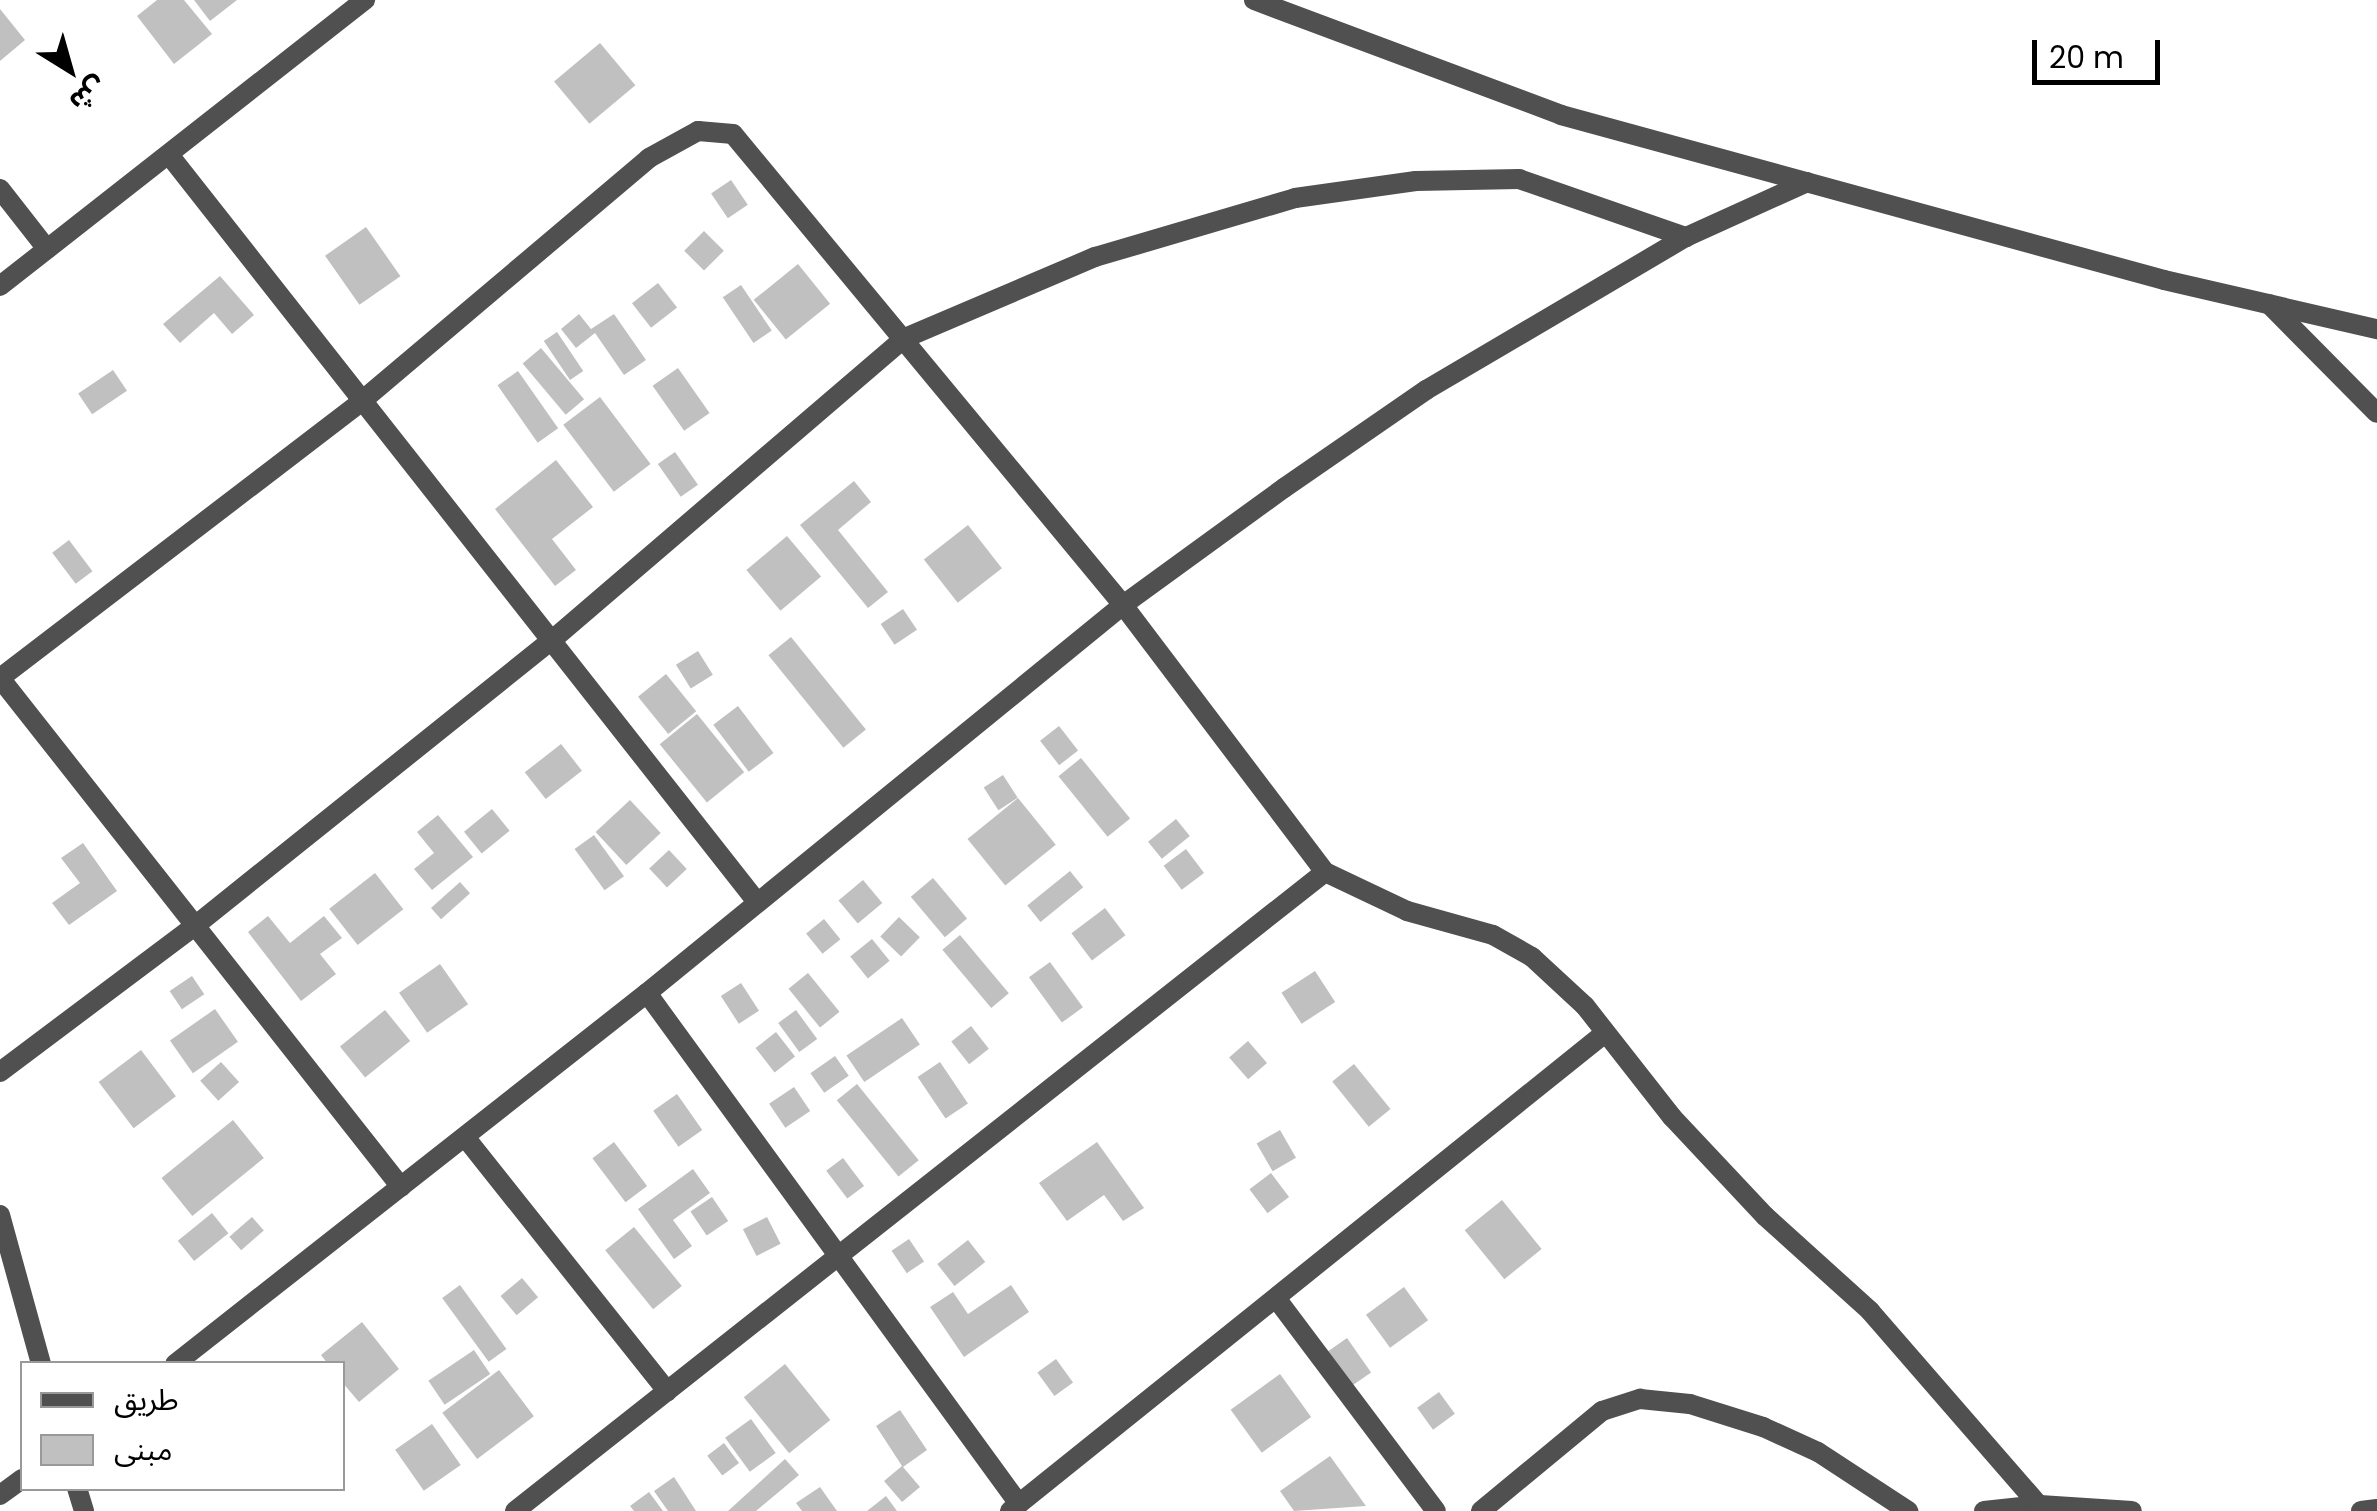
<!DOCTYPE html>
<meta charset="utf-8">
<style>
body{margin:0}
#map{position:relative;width:2377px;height:1511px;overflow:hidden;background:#fff;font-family:Poppins,"Noto Sans Arabic",sans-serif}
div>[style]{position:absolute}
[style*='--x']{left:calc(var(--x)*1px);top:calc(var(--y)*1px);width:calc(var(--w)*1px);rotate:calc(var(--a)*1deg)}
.building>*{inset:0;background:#c0c0c0;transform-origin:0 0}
.street>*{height:20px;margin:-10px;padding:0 10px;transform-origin:10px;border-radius:10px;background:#505050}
span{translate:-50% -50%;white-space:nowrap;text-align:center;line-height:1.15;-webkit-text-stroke:10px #fff;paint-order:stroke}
.legend{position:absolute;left:20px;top:1361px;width:325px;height:130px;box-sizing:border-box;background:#fff;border:2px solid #999;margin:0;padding:12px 18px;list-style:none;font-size:30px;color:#000}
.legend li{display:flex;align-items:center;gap:20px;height:50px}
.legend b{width:50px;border:2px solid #999}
.north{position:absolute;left:20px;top:20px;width:100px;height:100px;-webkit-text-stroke:8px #fff;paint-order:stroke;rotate:143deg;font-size:28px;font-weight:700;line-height:40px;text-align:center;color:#000}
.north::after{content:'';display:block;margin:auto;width:35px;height:45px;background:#000;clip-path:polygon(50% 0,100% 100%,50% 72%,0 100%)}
.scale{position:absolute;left:2032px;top:40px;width:128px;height:45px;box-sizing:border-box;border:5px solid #000;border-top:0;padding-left:12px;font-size:30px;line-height:35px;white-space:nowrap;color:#000;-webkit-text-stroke:8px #fff;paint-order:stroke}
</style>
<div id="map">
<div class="building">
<i style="clip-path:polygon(157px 0,184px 0,212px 34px,174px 64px,137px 16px)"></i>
<i style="clip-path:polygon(194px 0,237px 0,210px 21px)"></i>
<i style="clip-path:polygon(0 9px,25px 40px,0 61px)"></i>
<i style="left:600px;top:43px;width:55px;height:60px;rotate:50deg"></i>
<i style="left:731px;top:180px;width:30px;height:24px;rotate:56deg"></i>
<i style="left:366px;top:227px;width:60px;height:50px;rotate:55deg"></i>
<i style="left:704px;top:231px;width:28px;height:28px;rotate:45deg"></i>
<i style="left:798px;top:264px;width:51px;height:57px;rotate:51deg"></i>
<i style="clip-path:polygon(220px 276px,254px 315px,232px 334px,214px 313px,180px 343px,163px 324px)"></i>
<i style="left:658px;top:283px;width:31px;height:33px;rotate:52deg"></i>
<i style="left:741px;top:285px;width:55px;height:22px;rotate:56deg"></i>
<i style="clip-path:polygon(579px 314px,591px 329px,614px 314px,646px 360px,624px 375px,595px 333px,576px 348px,561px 329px)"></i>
<i style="left:557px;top:332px;width:47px;height:16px;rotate:56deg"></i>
<i style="left:541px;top:348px;width:67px;height:24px;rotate:50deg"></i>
<i style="left:678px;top:368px;width:55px;height:31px;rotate:55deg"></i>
<i style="left:113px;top:370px;width:25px;height:42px;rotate:56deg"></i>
<i style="left:518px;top:371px;width:70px;height:25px;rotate:55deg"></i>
<i style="left:600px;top:397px;width:84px;height:46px;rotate:53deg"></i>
<i style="left:675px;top:452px;width:40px;height:21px;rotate:55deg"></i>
<i style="clip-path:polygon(556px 460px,593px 507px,552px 539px,576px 570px,555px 586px,495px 509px)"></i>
<i style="clip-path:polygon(854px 481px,871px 502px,838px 530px,888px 592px,868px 608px,800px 525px)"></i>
<i style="left:968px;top:525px;width:55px;height:56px;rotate:52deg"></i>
<i style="left:787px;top:536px;width:53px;height:53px;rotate:50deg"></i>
<i style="left:69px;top:540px;width:39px;height:21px;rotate:53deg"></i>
<i style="left:903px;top:609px;width:25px;height:27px;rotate:56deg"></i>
<i style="left:791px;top:637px;width:119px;height:29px;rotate:51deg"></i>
<i style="left:698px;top:651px;width:28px;height:26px;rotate:58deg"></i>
<i style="left:666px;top:674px;width:48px;height:36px;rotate:51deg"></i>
<i style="left:738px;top:706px;width:59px;height:31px;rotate:53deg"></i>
<i style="left:697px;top:714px;width:75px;height:48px;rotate:51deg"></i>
<i style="left:1059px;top:726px;width:31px;height:24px;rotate:52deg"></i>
<i style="left:561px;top:744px;width:34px;height:46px;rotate:52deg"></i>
<i style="left:1081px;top:758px;width:78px;height:29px;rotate:51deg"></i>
<i style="left:1003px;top:775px;width:27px;height:23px;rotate:57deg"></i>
<i style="left:1018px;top:798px;width:60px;height:65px;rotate:51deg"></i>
<i style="left:630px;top:800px;width:45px;height:47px;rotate:47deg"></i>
<i style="left:492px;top:809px;width:28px;height:36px;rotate:51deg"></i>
<i style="clip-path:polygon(438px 815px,473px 857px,432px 890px,414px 869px,434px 853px,417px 832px)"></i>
<i style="left:1176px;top:819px;width:22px;height:36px;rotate:51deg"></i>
<i style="left:594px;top:835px;width:51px;height:24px;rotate:54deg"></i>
<i style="clip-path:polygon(83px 843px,117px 891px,69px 925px,52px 903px,80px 883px,61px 858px)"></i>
<i style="left:1186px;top:849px;width:30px;height:28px;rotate:53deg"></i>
<i style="left:669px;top:850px;width:26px;height:27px;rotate:47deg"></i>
<i style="left:1070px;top:871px;width:21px;height:55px;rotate:51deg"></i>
<i style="left:375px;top:873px;width:46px;height:58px;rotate:52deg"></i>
<i style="left:933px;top:878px;width:53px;height:29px;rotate:50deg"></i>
<i style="left:863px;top:880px;width:30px;height:32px;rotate:50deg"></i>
<i style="left:460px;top:882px;width:15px;height:39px;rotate:48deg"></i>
<i style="left:1105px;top:908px;width:34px;height:42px;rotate:53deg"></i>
<i style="clip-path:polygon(268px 916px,290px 943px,324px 916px,342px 938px,320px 954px,336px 974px,301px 1001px,248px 932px)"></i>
<i style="left:899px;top:917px;width:29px;height:27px;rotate:44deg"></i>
<i style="left:824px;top:919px;width:26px;height:23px;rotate:51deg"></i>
<i style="left:960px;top:935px;width:76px;height:23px;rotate:50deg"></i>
<i style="left:872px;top:939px;width:28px;height:28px;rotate:51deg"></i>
<i style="left:1050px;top:962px;width:56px;height:26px;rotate:54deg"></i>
<i style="left:440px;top:964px;width:49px;height:50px;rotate:55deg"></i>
<i style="left:1315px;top:971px;width:37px;height:40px;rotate:57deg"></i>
<i style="left:808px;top:973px;width:50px;height:25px;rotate:51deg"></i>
<i style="left:192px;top:976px;width:22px;height:27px;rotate:56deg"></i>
<i style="left:741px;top:983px;width:33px;height:24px;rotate:57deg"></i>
<i style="left:215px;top:1009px;width:40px;height:55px;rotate:55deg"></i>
<i style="left:385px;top:1010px;width:40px;height:58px;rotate:51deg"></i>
<i style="left:796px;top:1010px;width:36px;height:22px;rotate:54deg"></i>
<i style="left:902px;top:1018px;width:32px;height:67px;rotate:56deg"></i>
<i style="left:971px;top:1026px;width:29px;height:25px;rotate:52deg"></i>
<i style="left:776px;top:1032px;width:31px;height:26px;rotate:52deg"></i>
<i style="left:1248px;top:1041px;width:29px;height:25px;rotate:49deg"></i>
<i style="left:141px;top:1050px;width:58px;height:53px;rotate:53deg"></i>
<i style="left:835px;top:1056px;width:24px;height:30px;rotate:55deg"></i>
<i style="left:221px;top:1062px;width:27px;height:28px;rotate:48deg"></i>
<i style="left:940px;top:1062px;width:50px;height:27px;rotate:56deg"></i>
<i style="left:1354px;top:1064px;width:58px;height:28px;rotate:51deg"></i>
<i style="left:857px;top:1084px;width:98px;height:26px;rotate:51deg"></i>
<i style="left:794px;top:1087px;width:29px;height:30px;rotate:56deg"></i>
<i style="left:677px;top:1094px;width:44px;height:29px;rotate:55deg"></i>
<i style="left:233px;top:1120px;width:49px;height:92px;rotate:51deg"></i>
<i style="left:1280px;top:1130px;width:32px;height:27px;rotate:60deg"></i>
<i style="left:614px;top:1142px;width:55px;height:27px;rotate:53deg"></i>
<i style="clip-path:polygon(1097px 1142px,1144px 1208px,1123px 1221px,1104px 1195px,1067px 1221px,1039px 1183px)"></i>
<i style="left:843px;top:1158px;width:35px;height:21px;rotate:53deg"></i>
<i style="clip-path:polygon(693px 1169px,710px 1193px,673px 1220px,692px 1246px,674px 1259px,638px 1209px)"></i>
<i style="left:1271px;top:1173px;width:30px;height:27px;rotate:53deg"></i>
<i style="left:712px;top:1197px;width:29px;height:26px;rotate:56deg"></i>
<i style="left:1502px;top:1200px;width:63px;height:48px;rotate:51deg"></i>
<i style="left:212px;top:1213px;width:26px;height:44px;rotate:51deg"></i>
<i style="left:252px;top:1217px;width:18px;height:30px;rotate:49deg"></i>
<i style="left:767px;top:1217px;width:30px;height:27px;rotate:63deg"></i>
<i style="left:634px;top:1227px;width:76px;height:37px;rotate:51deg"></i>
<i style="left:909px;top:1239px;width:27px;height:21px;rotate:56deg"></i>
<i style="left:968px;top:1240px;width:28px;height:39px;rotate:52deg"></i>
<i style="left:522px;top:1278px;width:25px;height:28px;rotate:50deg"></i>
<i style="left:460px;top:1285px;width:79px;height:22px;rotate:54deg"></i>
<i style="clip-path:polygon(1011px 1285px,1029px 1312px,964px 1357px,930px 1307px,953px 1292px,968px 1314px)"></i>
<i style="left:1404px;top:1287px;width:41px;height:47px;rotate:54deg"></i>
<i style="clip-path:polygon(362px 1322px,399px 1369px,359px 1402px,342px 1382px,342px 1364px,328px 1364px,321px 1355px)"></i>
<i style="left:1347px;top:1338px;width:42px;height:23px;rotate:55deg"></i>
<i style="left:474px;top:1350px;width:29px;height:55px;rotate:56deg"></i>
<i style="left:1056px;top:1359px;width:29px;height:23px;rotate:54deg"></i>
<i style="left:785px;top:1364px;width:72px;height:53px;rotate:51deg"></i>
<i style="left:499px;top:1370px;width:58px;height:71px;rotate:53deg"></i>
<i style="left:1280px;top:1374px;width:53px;height:61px;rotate:54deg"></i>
<i style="left:1439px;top:1392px;width:27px;height:27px;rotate:54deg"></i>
<i style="clip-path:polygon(900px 1410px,927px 1450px,903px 1467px,920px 1487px,902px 1502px,884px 1481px,902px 1466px,876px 1426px)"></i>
<i style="left:751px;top:1419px;width:42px;height:32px;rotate:54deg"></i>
<i style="left:432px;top:1424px;width:50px;height:45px;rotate:55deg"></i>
<i style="left:724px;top:1443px;width:25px;height:21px;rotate:53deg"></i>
<i style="clip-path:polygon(1330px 1456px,1366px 1506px,1294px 1511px,1280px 1491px)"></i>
<i style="clip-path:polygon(785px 1459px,799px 1475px,756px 1511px,728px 1511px)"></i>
<i style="clip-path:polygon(674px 1477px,696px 1511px,668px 1511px,654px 1491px)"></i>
<i style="clip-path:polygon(820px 1487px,837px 1511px,802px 1511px,796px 1503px)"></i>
<i style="clip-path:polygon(649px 1492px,663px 1511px,634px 1511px,630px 1506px)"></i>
<i style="clip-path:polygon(886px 1496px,897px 1511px,867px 1511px)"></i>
</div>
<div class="street">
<i style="--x:1254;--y:0;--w:328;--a:20.5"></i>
<i style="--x:1561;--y:115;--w:625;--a:15.3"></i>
<i style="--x:2164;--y:280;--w:219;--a:13"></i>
<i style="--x:170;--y:156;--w:949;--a:51.8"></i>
<i style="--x:0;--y:189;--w:76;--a:51.9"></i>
<i style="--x:0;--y:286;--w:464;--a:-38.1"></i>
<i style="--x:2269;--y:304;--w:153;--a:45.3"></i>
<i style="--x:647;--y:993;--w:632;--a:53.95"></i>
<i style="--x:0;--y:1072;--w:245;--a:-36.9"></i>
<i style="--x:196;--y:925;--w:455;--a:-38.7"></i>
<i style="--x:551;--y:641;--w:466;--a:-40.6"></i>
<i style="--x:905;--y:338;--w:207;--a:-23.1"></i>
<i style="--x:1095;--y:257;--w:209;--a:-16.4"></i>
<i style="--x:1295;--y:198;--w:122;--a:-8"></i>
<i style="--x:1416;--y:181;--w:103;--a:-1.1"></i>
<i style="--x:1519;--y:179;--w:177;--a:19.2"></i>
<i style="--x:465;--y:1137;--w:325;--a:51.5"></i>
<i style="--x:401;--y:1187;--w:648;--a:-128.23"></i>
<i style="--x:0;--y:678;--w:457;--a:-37.4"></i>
<i style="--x:363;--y:400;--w:375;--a:-40.2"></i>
<i style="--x:649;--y:158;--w:56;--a:-28.9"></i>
<i style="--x:698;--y:131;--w:35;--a:5"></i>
<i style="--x:733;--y:134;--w:612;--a:50.37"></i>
<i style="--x:1123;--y:605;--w:335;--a:52.9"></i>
<i style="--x:1325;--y:872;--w:91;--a:25.4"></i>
<i style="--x:1407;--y:911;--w:89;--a:15.6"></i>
<i style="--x:1493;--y:935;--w:45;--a:29.4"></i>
<i style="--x:1532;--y:957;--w:72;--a:42.8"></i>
<i style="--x:1585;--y:1006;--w:141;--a:51.9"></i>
<i style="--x:1672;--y:1117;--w:136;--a:46.8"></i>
<i style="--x:1765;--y:1216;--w:142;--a:42.1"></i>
<i style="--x:1870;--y:1311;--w:265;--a:49"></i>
<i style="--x:0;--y:1215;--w:155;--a:74.6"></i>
<i style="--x:1276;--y:1298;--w:266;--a:53.1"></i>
<i style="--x:175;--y:1364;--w:600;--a:-38.17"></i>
<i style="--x:647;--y:993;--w:614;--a:-39.18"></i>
<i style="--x:1123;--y:605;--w:199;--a:-36"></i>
<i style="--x:1284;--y:488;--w:173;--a:-34.6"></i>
<i style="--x:1426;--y:390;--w:302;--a:-30.5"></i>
<i style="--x:1686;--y:237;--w:133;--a:-24.4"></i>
<i style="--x:77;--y:1488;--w:24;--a:73"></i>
<i style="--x:0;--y:1495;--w:27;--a:-36"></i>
<i style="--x:515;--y:1511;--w:1032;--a:-38.27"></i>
<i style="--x:1010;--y:1511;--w:763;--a:-38.78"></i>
<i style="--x:1481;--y:1511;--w:157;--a:-39.6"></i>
<i style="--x:1602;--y:1411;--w:40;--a:-18"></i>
<i style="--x:1640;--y:1399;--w:50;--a:5.7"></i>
<i style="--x:1690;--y:1404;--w:77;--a:17.5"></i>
<i style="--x:1763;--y:1427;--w:60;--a:24.4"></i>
<i style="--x:1818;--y:1452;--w:108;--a:33.2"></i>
<i style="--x:1984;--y:1511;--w:56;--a:-6.1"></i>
<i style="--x:2040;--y:1505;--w:92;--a:3.7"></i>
<i style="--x:2361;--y:1511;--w:16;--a:-7"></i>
</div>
<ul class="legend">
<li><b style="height:12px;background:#505050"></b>طريق</li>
<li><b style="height:28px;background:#c0c0c0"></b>مبنى</li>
</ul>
<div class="north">ش</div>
<div class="scale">20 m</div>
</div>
